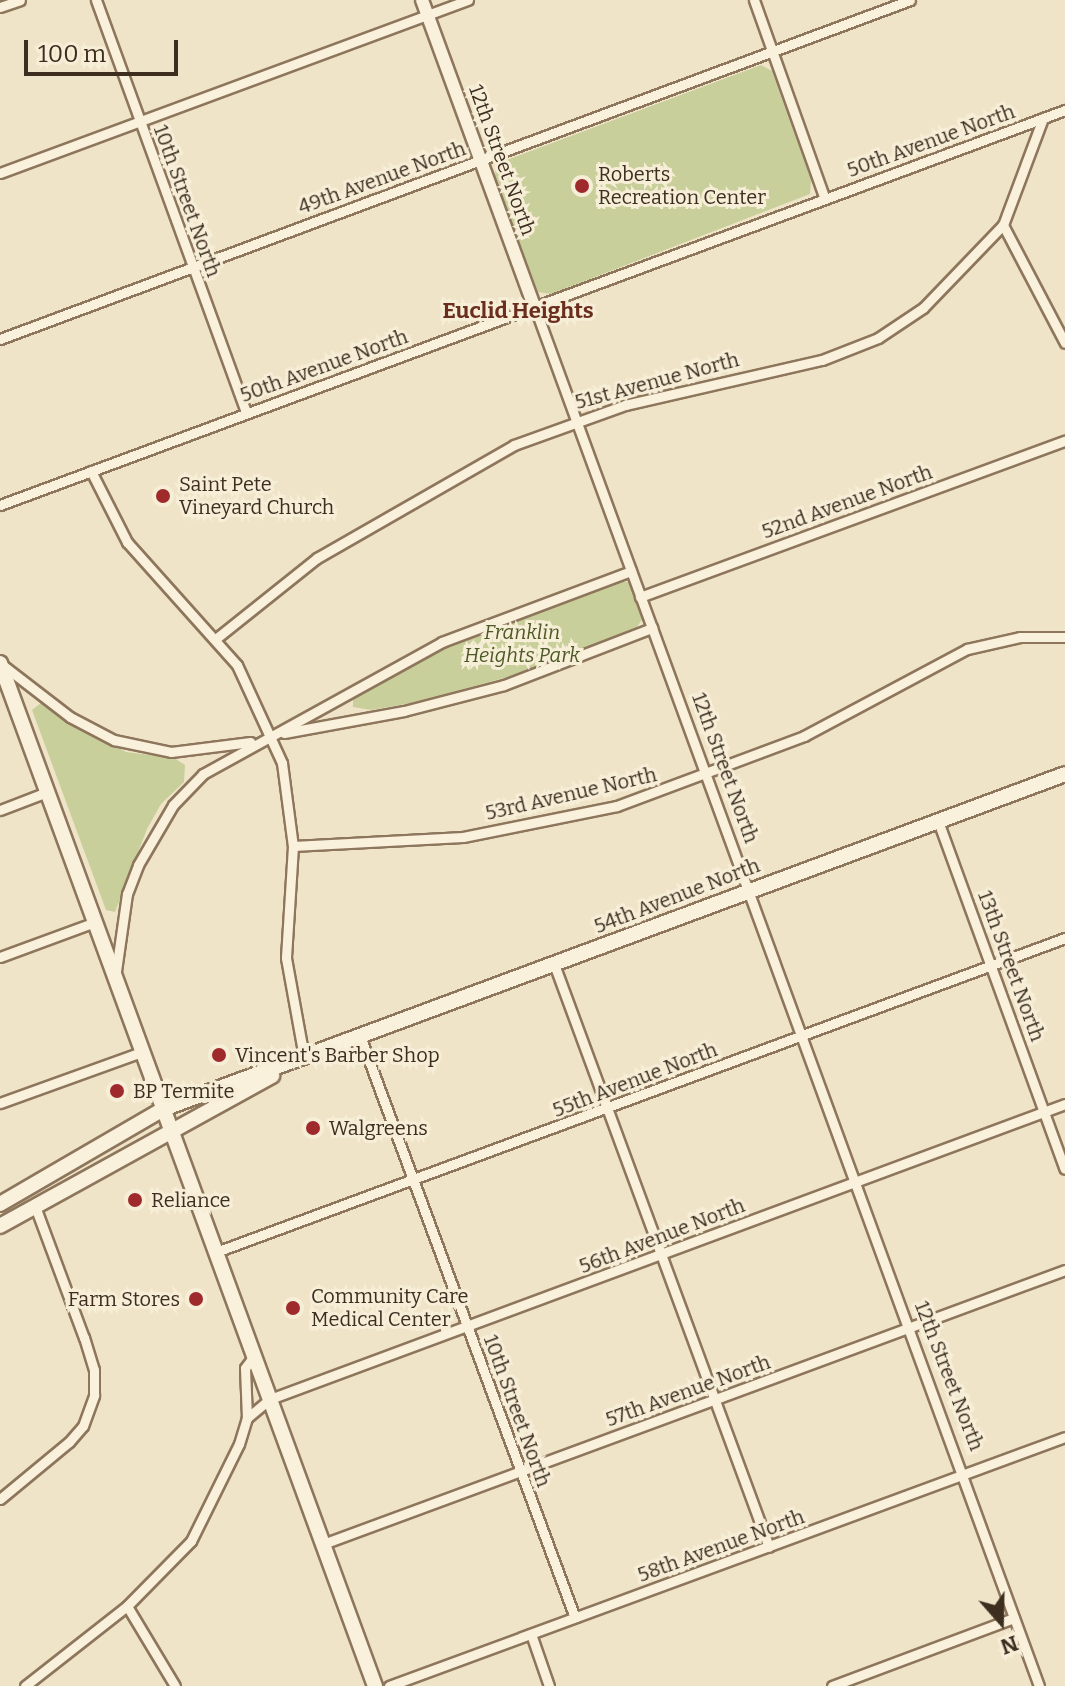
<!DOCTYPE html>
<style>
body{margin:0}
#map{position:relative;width:1065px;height:1686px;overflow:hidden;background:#f0e4c8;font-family:Bitter,serif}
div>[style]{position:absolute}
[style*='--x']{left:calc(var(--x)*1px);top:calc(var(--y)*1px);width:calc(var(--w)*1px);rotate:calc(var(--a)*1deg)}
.green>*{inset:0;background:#c9cf9b}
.roads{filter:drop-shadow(2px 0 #8d765c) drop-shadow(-2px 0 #8d765c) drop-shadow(0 2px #8d765c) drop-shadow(0 -2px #8d765c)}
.minor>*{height:9px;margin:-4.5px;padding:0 4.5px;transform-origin:4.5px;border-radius:4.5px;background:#faf1dc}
.tertiary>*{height:12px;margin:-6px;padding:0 6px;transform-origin:6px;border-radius:6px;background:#faf1dc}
.secondary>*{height:14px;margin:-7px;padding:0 7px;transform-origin:7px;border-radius:7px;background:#faf1dc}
.dots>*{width:22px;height:22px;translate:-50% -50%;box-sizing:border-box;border:4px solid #f7eed8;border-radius:50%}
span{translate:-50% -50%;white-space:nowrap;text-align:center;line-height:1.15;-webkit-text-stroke:6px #f7eed8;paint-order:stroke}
.street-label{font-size:20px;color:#3d2e20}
.poi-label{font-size:20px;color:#3d2e20}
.left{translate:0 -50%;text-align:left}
.right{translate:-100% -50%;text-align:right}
.park-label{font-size:20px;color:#4d5a26;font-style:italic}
.neighbourhood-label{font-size:22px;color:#6b2e1e;font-weight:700}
.north{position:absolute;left:961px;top:1582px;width:80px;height:80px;-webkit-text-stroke:6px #f7eed8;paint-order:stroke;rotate:160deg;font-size:22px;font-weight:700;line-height:32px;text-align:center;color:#3d2e20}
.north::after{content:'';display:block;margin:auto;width:28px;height:36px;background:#3d2e20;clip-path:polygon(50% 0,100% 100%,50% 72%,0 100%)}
.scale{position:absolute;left:24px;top:40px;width:154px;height:36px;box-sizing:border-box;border:4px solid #3d2e20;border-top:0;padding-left:10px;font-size:24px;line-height:28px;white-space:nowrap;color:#3d2e20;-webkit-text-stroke:6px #f7eed8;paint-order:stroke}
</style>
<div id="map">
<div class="green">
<i style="clip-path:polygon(761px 65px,772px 71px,811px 180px,810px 194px,551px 294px,538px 292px,495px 176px,496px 164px)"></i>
<i style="clip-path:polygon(620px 582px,628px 582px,633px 589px,643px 618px,637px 627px,529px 671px,417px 702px,371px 710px,353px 707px,353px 697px,362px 691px,461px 640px)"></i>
<i style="clip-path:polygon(41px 703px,126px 752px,174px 758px,185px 765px,184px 782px,161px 804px,147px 829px,115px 912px,106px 910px,32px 710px)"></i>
</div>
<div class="roads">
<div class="minor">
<i style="--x:96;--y:0;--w:439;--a:70"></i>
<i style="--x:754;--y:0;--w:211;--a:70.4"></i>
<i style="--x:0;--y:7;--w:21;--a:-19"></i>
<i style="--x:0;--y:173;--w:499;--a:-20.3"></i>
<i style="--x:1003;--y:225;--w:133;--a:62.3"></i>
<i style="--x:535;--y:308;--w:1467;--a:69.91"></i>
<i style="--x:0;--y:339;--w:971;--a:-20.43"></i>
<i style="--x:91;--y:471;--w:80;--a:63.1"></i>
<i style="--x:127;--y:542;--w:165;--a:48.2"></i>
<i style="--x:237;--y:665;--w:108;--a:65.3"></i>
<i style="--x:282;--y:763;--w:84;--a:82.5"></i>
<i style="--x:293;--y:846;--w:112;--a:93.6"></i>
<i style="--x:286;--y:958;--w:101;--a:79.7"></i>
<i style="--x:0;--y:505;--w:1136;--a:-20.35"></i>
<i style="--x:640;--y:597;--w:453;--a:-20.2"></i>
<i style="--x:218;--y:637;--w:127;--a:-38.6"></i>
<i style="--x:317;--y:558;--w:227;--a:-29.8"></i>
<i style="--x:514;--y:445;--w:118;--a:-19.8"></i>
<i style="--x:625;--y:405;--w:202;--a:-12.9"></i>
<i style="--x:822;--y:360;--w:60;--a:-21.4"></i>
<i style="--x:878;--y:338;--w:54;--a:-33.7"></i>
<i style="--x:923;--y:308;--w:115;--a:-46.1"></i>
<i style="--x:1003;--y:225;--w:114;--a:-69.5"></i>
<i style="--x:0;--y:663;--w:88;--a:37.6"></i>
<i style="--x:70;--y:717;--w:50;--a:27.6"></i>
<i style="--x:114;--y:740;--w:58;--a:11.9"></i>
<i style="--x:171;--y:752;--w:80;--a:-7.2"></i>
<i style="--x:284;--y:733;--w:122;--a:-10.4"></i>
<i style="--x:404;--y:711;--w:103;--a:-14.6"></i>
<i style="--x:504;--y:685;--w:159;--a:-21.1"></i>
<i style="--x:0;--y:810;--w:50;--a:-21"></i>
<i style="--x:938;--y:821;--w:370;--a:70"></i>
<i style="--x:293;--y:846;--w:170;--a:-3"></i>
<i style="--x:463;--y:837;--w:157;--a:-11.4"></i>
<i style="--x:617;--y:806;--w:200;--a:-20.5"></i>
<i style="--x:804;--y:736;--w:185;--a:-28.1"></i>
<i style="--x:967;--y:649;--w:54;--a:-12.8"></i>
<i style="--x:1020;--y:637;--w:45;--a:0"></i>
<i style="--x:0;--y:957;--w:101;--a:-20.2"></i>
<i style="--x:554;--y:964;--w:621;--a:69.76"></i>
<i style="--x:116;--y:971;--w:78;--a:-81.9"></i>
<i style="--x:127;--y:894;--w:31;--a:-69"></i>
<i style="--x:138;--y:865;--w:69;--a:-59.7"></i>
<i style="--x:173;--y:805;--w:43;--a:-45.9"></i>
<i style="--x:203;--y:774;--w:273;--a:-28.9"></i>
<i style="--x:442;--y:642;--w:202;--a:-20.6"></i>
<i style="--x:360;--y:1036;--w:620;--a:69.72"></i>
<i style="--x:0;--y:1103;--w:151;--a:-19.8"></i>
<i style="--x:216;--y:1252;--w:905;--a:-20.3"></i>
<i style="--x:247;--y:1418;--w:30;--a:-40"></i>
<i style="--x:270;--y:1399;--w:848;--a:-20.36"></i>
<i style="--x:0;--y:1499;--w:89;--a:-39.6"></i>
<i style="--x:69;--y:1442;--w:21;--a:-49"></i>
<i style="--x:83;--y:1426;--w:33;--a:-70"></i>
<i style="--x:94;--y:1395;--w:25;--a:-90"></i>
<i style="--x:94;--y:1370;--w:34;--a:-107"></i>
<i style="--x:84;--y:1338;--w:141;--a:-110.4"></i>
<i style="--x:323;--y:1544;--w:791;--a:-20.27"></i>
<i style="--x:127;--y:1606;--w:93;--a:59"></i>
<i style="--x:531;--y:1634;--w:55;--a:70.9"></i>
<i style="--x:25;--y:1686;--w:130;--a:-38.1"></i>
<i style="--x:127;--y:1606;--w:91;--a:-45.4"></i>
<i style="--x:191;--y:1541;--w:108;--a:-63.7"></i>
<i style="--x:239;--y:1444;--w:27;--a:-73"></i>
<i style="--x:247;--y:1418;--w:50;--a:-92.3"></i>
<i style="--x:245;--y:1368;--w:15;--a:-53"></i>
<i style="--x:389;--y:1686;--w:720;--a:-20.22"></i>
<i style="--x:832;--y:1686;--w:194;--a:-20.5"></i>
</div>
<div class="tertiary">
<i style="--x:422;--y:0;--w:328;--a:69.9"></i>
</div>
<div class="secondary">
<i style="--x:0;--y:663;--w:1090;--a:69.87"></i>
<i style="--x:0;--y:1204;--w:189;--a:-30.2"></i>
<i style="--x:163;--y:1109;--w:962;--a:-20.37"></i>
<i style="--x:0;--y:1226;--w:311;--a:-28.9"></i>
</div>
</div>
<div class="dots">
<i style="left:582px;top:186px;background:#9e2a2b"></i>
<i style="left:163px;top:496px;background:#9e2a2b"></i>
<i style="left:219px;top:1055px;background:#9e2a2b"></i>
<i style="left:117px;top:1091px;background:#9e2a2b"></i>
<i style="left:313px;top:1128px;background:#9e2a2b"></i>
<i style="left:135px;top:1200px;background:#9e2a2b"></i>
<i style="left:196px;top:1299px;background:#9e2a2b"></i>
<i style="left:293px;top:1308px;background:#9e2a2b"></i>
</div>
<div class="street-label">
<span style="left:931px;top:141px;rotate:-20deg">50th Avenue North</span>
<span style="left:502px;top:160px;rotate:70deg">12th Street North</span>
<span style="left:382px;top:178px;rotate:-20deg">49th Avenue North</span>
<span style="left:187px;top:201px;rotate:70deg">10th Street North</span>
<span style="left:324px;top:366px;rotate:-20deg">50th Avenue North</span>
<span style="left:657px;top:381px;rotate:-15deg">51st Avenue North</span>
<span style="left:847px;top:502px;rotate:-20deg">52nd Avenue North</span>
<span style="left:725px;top:768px;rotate:70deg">12th Street North</span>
<span style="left:571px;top:794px;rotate:-13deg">53rd Avenue North</span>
<span style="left:677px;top:896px;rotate:-21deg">54th Avenue North</span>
<span style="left:1011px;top:966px;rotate:70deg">13th Street North</span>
<span style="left:635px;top:1080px;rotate:-21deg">55th Avenue North</span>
<span style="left:662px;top:1236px;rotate:-21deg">56th Avenue North</span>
<span style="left:949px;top:1376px;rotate:69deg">12th Street North</span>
<span style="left:688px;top:1391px;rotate:-20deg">57th Avenue North</span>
<span style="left:517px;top:1411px;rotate:70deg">10th Street North</span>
<span style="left:721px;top:1546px;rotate:-20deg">58th Avenue North</span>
</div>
<div class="poi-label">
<span class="left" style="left:598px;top:186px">Roberts<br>Recreation Center</span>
<span class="left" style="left:179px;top:496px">Saint Pete<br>Vineyard Church</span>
<span class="left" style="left:235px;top:1055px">Vincent's Barber Shop</span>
<span class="left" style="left:133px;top:1091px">BP Termite</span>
<span class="left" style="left:329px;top:1128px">Walgreens</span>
<span class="left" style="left:151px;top:1200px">Reliance</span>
<span class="left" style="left:311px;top:1308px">Community Care<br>Medical Center</span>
<span class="right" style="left:180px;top:1299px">Farm Stores</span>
</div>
<div class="park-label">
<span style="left:522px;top:644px">Franklin<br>Heights Park</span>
</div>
<div class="neighbourhood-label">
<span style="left:518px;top:311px">Euclid Heights</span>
</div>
<div class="north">N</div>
<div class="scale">100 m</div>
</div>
